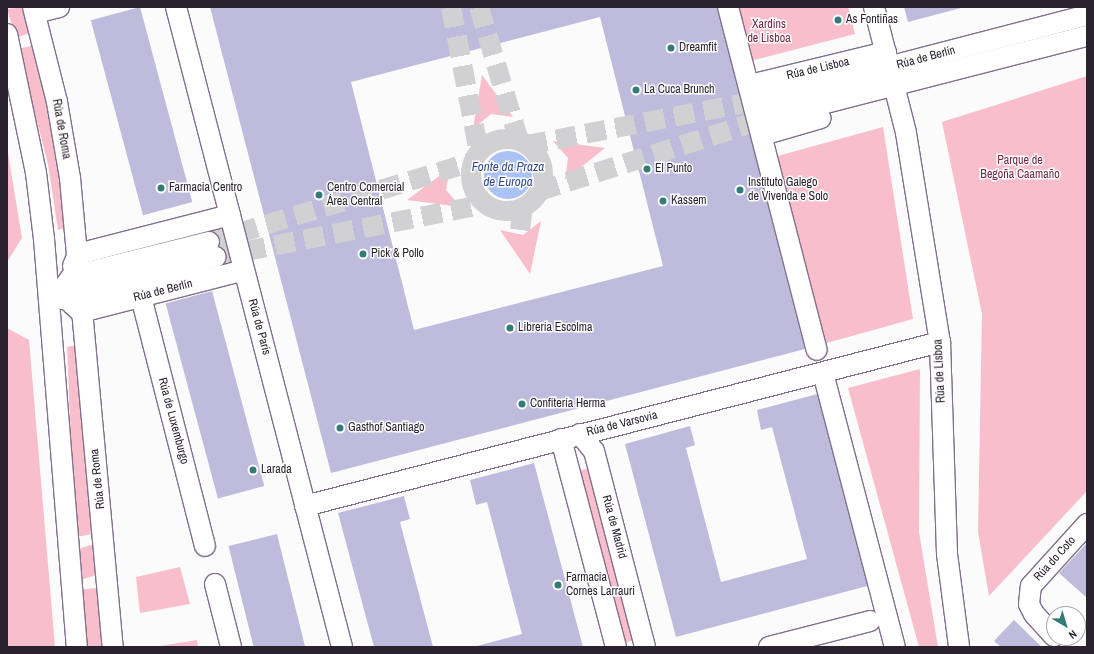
<!DOCTYPE html>
<meta charset="utf-8">
<style>
body{margin:0}
#map{position:relative;width:1094px;height:654px;overflow:hidden;background:#fbfbfb;font-family:"Archivo Narrow",sans-serif}
div>[style]{position:absolute}
[style*='--x']{left:calc(var(--x)*1px);top:calc(var(--y)*1px);width:calc(var(--w)*1px);rotate:calc(var(--a)*1deg)}
.green>*{inset:0;background:#f8becc;transform-origin:0 0}
.water>*{inset:0;background:#abc2f5}
.round{border-radius:50%}
.building>*{inset:0;background:#bebbdd;transform-origin:0 0}
.minor-tunnel>*{height:20px;margin-top:-10px;transform-origin:0;background:repeating-linear-gradient(90deg,#d1d0d2 0 20px,transparent 0 30px)}
.minor-tunnel>.ring{margin:-10px;padding:0;box-sizing:content-box;background:none;border:20px solid #d1d0d2;border-radius:50%}
.roads{filter:drop-shadow(1px 0 #826f8c) drop-shadow(-1px 0 #826f8c) drop-shadow(0 1px #826f8c) drop-shadow(0 -1px #826f8c)}
.minor>*{height:20px;margin:-10px;padding:0 10px;transform-origin:10px;border-radius:10px;background:#fff}
.dots>*{width:11px;height:11px;translate:-50% -50%;box-sizing:border-box;border:2px solid #fff;border-radius:50%}
span{translate:-50% -50%;white-space:nowrap;text-align:center;line-height:1.15;-webkit-text-stroke:3px #fff;paint-order:stroke}
.poi-label{font-size:12px;color:#2a222e}
.left{translate:0 -50%;text-align:left}
.park-label{font-size:12px;color:#722841}
.street-label{font-size:12px;color:#2a222e}
.water-label{font-size:13px;color:#334b89;font-style:italic}
.frame{position:absolute;inset:0;border:8px solid #2a222e;pointer-events:none}
.north{position:absolute;left:1046px;top:606px;width:40px;height:40px;box-sizing:border-box;background:#fff;border:1px solid #aaa7ab;border-radius:50%;rotate:142deg;font-size:11px;font-weight:700;line-height:16px;text-align:center;color:#2a222e}
.north::after{content:'';display:block;margin:auto;width:14px;height:18px;background:#327b79;clip-path:polygon(50% 0,100% 100%,50% 72%,0 100%)}
</style>
<div id="map">
<div class="green">
<i style="clip-path:polygon(26px 7px,33px 32px,16px 38px,7px 9px)"></i>
<i style="clip-path:polygon(736px 7px,848px 7px,855px 34px,750px 61px)"></i>
<i style="clip-path:polygon(35px 45px,51px 112px,68px 227px,58px 230px,48px 164px,18px 49px)"></i>
<i style="clip-path:polygon(482px 75px,513px 117px,491px 114px,473px 129px)"></i>
<i style="clip-path:polygon(1087px 76px,1087px 491px,989px 596px,978px 532px,982px 314px,942px 122px)"></i>
<i style="clip-path:polygon(883px 127px,913px 319px,823px 344px,774px 157px)"></i>
<i style="clip-path:polygon(553px 141px,605px 148px,565px 180px,568px 158px)"></i>
<i style="clip-path:polygon(7px 147px,22px 238px,7px 262px)"></i>
<i style="clip-path:polygon(450px 168px,446px 190px,461px 207px,407px 200px)"></i>
<i style="clip-path:polygon(541px 221px,530px 274px,500px 230px,523px 235px)"></i>
<i style="clip-path:polygon(7px 328px,29px 340px,55px 647px,7px 647px)"></i>
<i style="clip-path:polygon(77px 345px,93px 534px,75px 537px,67px 347px)"></i>
<i style="clip-path:polygon(920px 369px,919px 532px,938px 647px,919px 647px,848px 388px)"></i>
<i style="left:593px;top:467px;width:178px;height:20px;rotate:75deg"></i>
<i style="clip-path:polygon(94px 544px,97px 575px,80px 580px,78px 549px)"></i>
<i style="clip-path:polygon(180px 567px,190px 604px,140px 613px,136px 577px)"></i>
<i style="left:98px;top:588px;width:59px;height:17px;rotate:85deg"></i>
<i style="clip-path:polygon(197px 640px,198px 647px,154px 647px)"></i>
</div>
<div class="water">
<i class="round" style="left:484px;top:151px;width:48px;height:48px"></i>
</div>
<div class="building">
<i style="left:140px;top:7px;width:202px;height:51px;rotate:75deg"></i>
<i style="clip-path:polygon(evenodd,210px 7px,717px 7px,805px 349px,331px 473px,210px 7px,600px 17px,663px 266px,414px 330px,351px 82px,600px 17px)"></i>
<i style="clip-path:polygon(904px 7px,961px 7px,961px 8px,908px 22px)"></i>
<i style="left:212px;top:291px;width:202px;height:48px;rotate:75deg"></i>
<i style="clip-path:polygon(821px 393px,871px 585px,676px 637px,625px 444px,690px 426px,695px 445px,686px 448px,721px 582px,807px 559px,772px 427px,761px 430px,757px 410px)"></i>
<i style="clip-path:polygon(534px 463px,583px 647px,473px 647px,522px 634px,487px 502px,476px 505px,470px 480px)"></i>
<i style="clip-path:polygon(404px 496px,410px 519px,400px 522px,433px 647px,374px 647px,338px 513px)"></i>
<i style="left:277px;top:534px;width:117px;height:50px;rotate:76deg"></i>
<i style="clip-path:polygon(1087px 543px,1087px 598px,1059px 573px)"></i>
<i style="clip-path:polygon(1014px 620px,1042px 647px,1001px 647px,994px 641px)"></i>
</div>
<div class="minor-tunnel">
<i style="--x:451;--y:7;--w:148;--a:79.1"></i>
<i style="--x:479;--y:7;--w:140;--a:73.4"></i>
<i class="ring" style="left:471px;top:139px;width:52px;height:52px"></i>
<i style="--x:527;--y:145;--w:242;--a:-10.9"></i>
<i style="--x:539;--y:191;--w:244;--a:-17.7"></i>
<i style="--x:520;--y:230;--w:23;--a:-83"></i>
<i style="--x:209;--y:242;--w:276;--a:-16.9"></i>
<i style="--x:216;--y:257;--w:274;--a:-11.1"></i>
</div>
<div class="roads">
<div class="minor">
<i style="--x:33;--y:7;--w:98;--a:75.8"></i>
<i style="--x:57;--y:102;--w:77;--a:80.3"></i>
<i style="--x:70;--y:178;--w:471;--a:84.8"></i>
<i style="--x:176;--y:7;--w:661;--a:75.46"></i>
<i style="--x:728;--y:7;--w:354;--a:75.5"></i>
<i style="--x:874;--y:7;--w:130;--a:75.7"></i>
<i style="--x:906;--y:133;--w:212;--a:80.8"></i>
<i style="--x:940;--y:342;--w:212;--a:88.1"></i>
<i style="--x:947;--y:554;--w:94;--a:82.6"></i>
<i style="--x:35;--y:13;--w:25;--a:-14"></i>
<i style="--x:7;--y:34;--w:142;--a:78.2"></i>
<i style="--x:36;--y:173;--w:66;--a:83.1"></i>
<i style="--x:44;--y:239;--w:409;--a:85.4"></i>
<i style="--x:750;--y:85;--w:140;--a:-13.6"></i>
<i style="--x:765;--y:99;--w:333;--a:-14.6"></i>
<i style="--x:771;--y:117;--w:326;--a:-14.4"></i>
<i style="--x:763;--y:135;--w:60;--a:-16.3"></i>
<i style="--x:209;--y:242;--w:141;--a:166.1"></i>
<i style="--x:72;--y:276;--w:21;--a:127"></i>
<i style="--x:59;--y:293;--w:7;--a:56"></i>
<i style="--x:63;--y:299;--w:12;--a:9"></i>
<i style="--x:75;--y:301;--w:23;--a:-29"></i>
<i style="--x:95;--y:290;--w:125;--a:-15.3"></i>
<i style="--x:73;--y:266;--w:13;--a:-67"></i>
<i style="--x:78;--y:254;--w:157;--a:-14.4"></i>
<i style="--x:141;--y:297;--w:257;--a:75.6"></i>
<i style="--x:72;--y:304;--w:12;--a:42"></i>
<i style="--x:81;--y:312;--w:168;--a:-14.4"></i>
<i style="--x:823;--y:373;--w:283;--a:75.3"></i>
<i style="--x:580;--y:434;--w:22;--a:51"></i>
<i style="--x:594;--y:451;--w:203;--a:75.4"></i>
<i style="--x:561;--y:439;--w:215;--a:75.2"></i>
<i style="--x:305;--y:506;--w:656;--a:-14.48"></i>
<i style="--x:215;--y:584;--w:65;--a:75.7"></i>
<i style="--x:1054;--y:636;--w:30;--a:-132"></i>
<i style="--x:1034;--y:614;--w:11;--a:-117"></i>
<i style="--x:1029;--y:604;--w:18;--a:-84"></i>
<i style="--x:1031;--y:586;--w:84;--a:-47.9"></i>
<i style="--x:769;--y:647;--w:104;--a:-14.4"></i>
</div>
</div>
<div class="dots">
<i style="left:838px;top:20px;background:#327b79"></i>
<i style="left:671px;top:48px;background:#327b79"></i>
<i style="left:636px;top:90px;background:#327b79"></i>
<i style="left:647px;top:169px;background:#327b79"></i>
<i style="left:161px;top:188px;background:#327b79"></i>
<i style="left:740px;top:190px;background:#327b79"></i>
<i style="left:319px;top:195px;background:#327b79"></i>
<i style="left:663px;top:201px;background:#327b79"></i>
<i style="left:363px;top:254px;background:#327b79"></i>
<i style="left:510px;top:328px;background:#327b79"></i>
<i style="left:522px;top:404px;background:#327b79"></i>
<i style="left:340px;top:428px;background:#327b79"></i>
<i style="left:253px;top:470px;background:#327b79"></i>
<i style="left:558px;top:585px;background:#327b79"></i>
</div>
<div class="poi-label">
<span class="left" style="left:846px;top:20px">As Fontiñas</span>
<span class="left" style="left:679px;top:48px">Dreamfit</span>
<span class="left" style="left:644px;top:90px">La Cuca Brunch</span>
<span class="left" style="left:655px;top:169px">El Punto</span>
<span class="left" style="left:748px;top:190px">Instituto Galego<br>de Vivenda e Solo</span>
<span class="left" style="left:169px;top:188px">Farmacia Centro</span>
<span class="left" style="left:327px;top:195px">Centro Comercial<br>Área Central</span>
<span class="left" style="left:671px;top:201px">Kassem</span>
<span class="left" style="left:371px;top:254px">Pick &amp; Pollo</span>
<span class="left" style="left:518px;top:328px">Librería Escolma</span>
<span class="left" style="left:530px;top:404px">Confitería Herma</span>
<span class="left" style="left:348px;top:428px">Gasthof Santiago</span>
<span class="left" style="left:261px;top:470px">Larada</span>
<span class="left" style="left:566px;top:585px">Farmacia<br>Cornes Larrauri</span>
</div>
<div class="park-label">
<span style="left:769px;top:32px">Xardíns<br>de Lisboa</span>
<span style="left:1020px;top:168px">Parque de<br>Begoña Caamaño</span>
</div>
<div class="street-label">
<span style="left:926px;top:58px;rotate:-15deg">Rúa de Berlín</span>
<span style="left:818px;top:69px;rotate:-13deg">Rúa de Lisboa</span>
<span style="left:61px;top:129px;rotate:80deg">Rúa de Roma</span>
<span style="left:163px;top:291px;rotate:-14deg">Rúa de Berlín</span>
<span style="left:259px;top:327px;rotate:75deg">Rúa de París</span>
<span style="left:940px;top:371px;rotate:-93deg">Rúa de Lisboa</span>
<span style="left:173px;top:421px;rotate:75deg">Rúa de Luxemburgo</span>
<span style="left:622px;top:424px;rotate:-14deg">Rúa de Varsovia</span>
<span style="left:98px;top:479px;rotate:-96deg">Rúa de Roma</span>
<span style="left:614px;top:527px;rotate:75deg">Rúa de Madrid</span>
<span style="left:1055px;top:559px;rotate:-48deg">Rúa do Coto</span>
</div>
<div class="water-label">
<span style="left:508px;top:175px">Fonte da Praza<br>de Europa</span>
</div>
<div class="frame"></div>
<div class="north">N</div>
</div>
